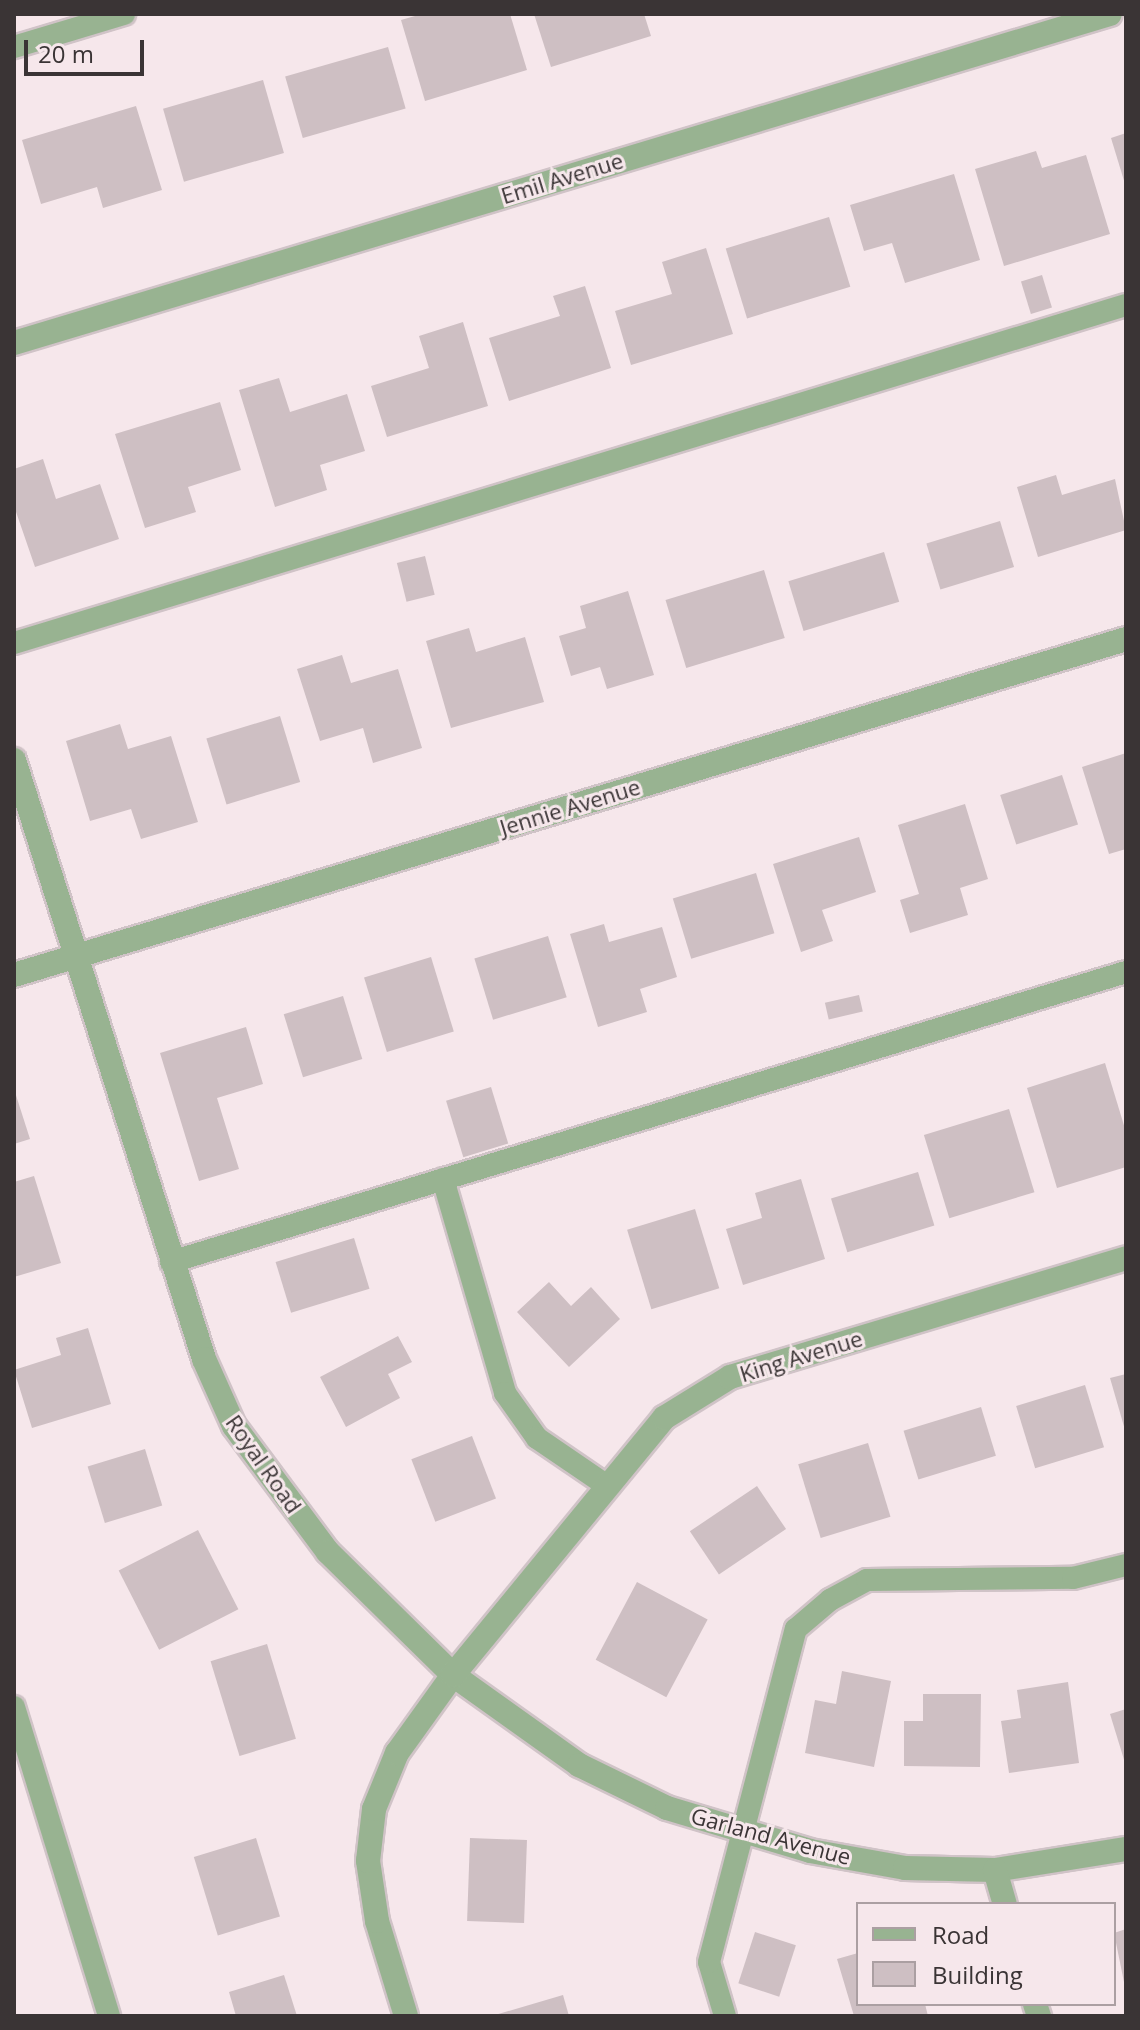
<!DOCTYPE html>
<style>
body{margin:0}
#map{position:relative;width:1140px;height:2030px;overflow:hidden;background:#f6e7eb;font-family:"Open Sans",sans-serif}
div>[style]{position:absolute}
[style*='--x']{left:calc(var(--x)*1px);top:calc(var(--y)*1px);width:calc(var(--w)*1px);rotate:calc(var(--a)*1deg)}
.building>*{inset:0;background:#cebfc3;transform-origin:0 0}
.roads{filter:drop-shadow(2px 0 #d0c3c7) drop-shadow(-2px 0 #d0c3c7) drop-shadow(0 2px #d0c3c7) drop-shadow(0 -2px #d0c3c7)}
.lane>*{height:22px;margin:-11px;padding:0 11px;transform-origin:11px;border-radius:11px;background:#98b391}
.street>*{height:24px;margin:-12px;padding:0 12px;transform-origin:12px;border-radius:12px;background:#98b391}
span{translate:-50% -50%;white-space:nowrap;text-align:center;line-height:1.15;-webkit-text-stroke:6px #f6e7eb;paint-order:stroke}
.street-label{font-size:22px;color:#3a3435}
.frame{position:absolute;inset:0;border:16px solid #3a3435;pointer-events:none}
.legend{position:absolute;left:856px;top:1902px;width:260px;height:104px;box-sizing:border-box;background:#f6e7eb;border:2px solid #ab9fa2;margin:0;padding:10px 14px;list-style:none;font-size:24px;color:#3a3435}
.legend li{display:flex;align-items:center;gap:16px;height:40px}
.legend b{width:40px;border:2px solid #ab9fa2}
.scale{position:absolute;left:24px;top:40px;width:120px;height:36px;box-sizing:border-box;border:4px solid #3a3435;border-top:0;padding-left:10px;font-size:24px;line-height:28px;white-space:nowrap;color:#3a3435;-webkit-text-stroke:6px #f6e7eb;paint-order:stroke}
</style>
<div id="map">
<div class="building">
<i style="clip-path:polygon(422px 14px,510px 14px,527px 70px,425px 101px,401px 20px)"></i>
<i style="clip-path:polygon(534px 14px,644px 14px,651px 36px,551px 67px)"></i>
<i style="left:388px;top:47px;width:64px;height:107px;rotate:74deg"></i>
<i style="left:263px;top:80px;width:76px;height:104px;rotate:74deg"></i>
<i style="clip-path:polygon(136px 106px,162px 190px,103px 208px,97px 187px,41px 204px,22px 140px)"></i>
<i style="clip-path:polygon(1126px 133px,1126px 184px,1125px 184px,1111px 138px)"></i>
<i style="clip-path:polygon(1036px 151px,1042px 168px,1086px 155px,1110px 234px,1004px 266px,975px 169px)"></i>
<i style="clip-path:polygon(954px 174px,980px 260px,905px 283px,892px 243px,864px 251px,850px 205px)"></i>
<i style="left:829px;top:217px;width:73px;height:108px;rotate:73deg"></i>
<i style="clip-path:polygon(706px 248px,733px 334px,631px 365px,615px 311px,672px 294px,662px 262px)"></i>
<i style="left:1042px;top:275px;width:34px;height:22px;rotate:73deg"></i>
<i style="clip-path:polygon(585px 286px,611px 368px,509px 401px,489px 338px,560px 316px,553px 296px)"></i>
<i style="clip-path:polygon(463px 322px,488px 406px,387px 437px,371px 386px,429px 368px,419px 336px)"></i>
<i style="clip-path:polygon(279px 378px,290px 412px,347px 394px,365px 451px,320px 465px,327px 490px,275px 507px,239px 390px)"></i>
<i style="clip-path:polygon(220px 402px,241px 470px,188px 487px,196px 512px,145px 528px,115px 434px)"></i>
<i style="clip-path:polygon(43px 459px,56px 499px,100px 484px,119px 539px,35px 567px,14px 506px,14px 469px)"></i>
<i style="clip-path:polygon(1056px 475px,1062px 495px,1115px 479px,1126px 530px,1038px 557px,1017px 487px)"></i>
<i style="left:1000px;top:521px;width:48px;height:77px;rotate:73deg"></i>
<i style="left:884px;top:552px;width:52px;height:100px;rotate:73deg"></i>
<i style="left:425px;top:556px;width:40px;height:29px;rotate:76deg"></i>
<i style="left:764px;top:570px;width:71px;height:103px;rotate:73deg"></i>
<i style="clip-path:polygon(628px 591px,654px 675px,607px 689px,600px 667px,571px 676px,559px 636px,586px 628px,580px 606px)"></i>
<i style="clip-path:polygon(469px 628px,476px 652px,525px 637px,544px 702px,451px 728px,426px 641px)"></i>
<i style="clip-path:polygon(342px 655px,351px 683px,398px 669px,422px 748px,373px 763px,363px 728px,320px 741px,297px 669px)"></i>
<i style="left:280px;top:716px;width:69px;height:77px;rotate:73deg"></i>
<i style="clip-path:polygon(120px 724px,128px 749px,171px 736px,198px 822px,141px 839px,131px 809px,90px 821px,66px 741px)"></i>
<i style="clip-path:polygon(1126px 753px,1126px 849px,1109px 854px,1082px 767px)"></i>
<i style="left:1062px;top:775px;width:52px;height:65px;rotate:72deg"></i>
<i style="clip-path:polygon(965px 804px,988px 879px,960px 888px,968px 915px,910px 933px,900px 900px,919px 894px,898px 825px)"></i>
<i style="clip-path:polygon(859px 837px,876px 892px,822px 910px,833px 941px,801px 952px,773px 864px)"></i>
<i style="left:756px;top:873px;width:63px;height:87px;rotate:73deg"></i>
<i style="clip-path:polygon(604px 924px,609px 942px,662px 927px,677px 977px,640px 989px,647px 1012px,598px 1027px,570px 934px)"></i>
<i style="left:548px;top:936px;width:64px;height:77px;rotate:73deg"></i>
<i style="left:431px;top:957px;width:78px;height:70px;rotate:73deg"></i>
<i style="left:859px;top:995px;width:17px;height:35px;rotate:77deg"></i>
<i style="left:343px;top:996px;width:66px;height:62px;rotate:73deg"></i>
<i style="clip-path:polygon(246px 1027px,263px 1084px,217px 1098px,239px 1169px,199px 1181px,160px 1053px)"></i>
<i style="clip-path:polygon(1105px 1063px,1126px 1132px,1126px 1167px,1057px 1188px,1027px 1088px)"></i>
<i style="left:491px;top:1087px;width:59px;height:47px;rotate:73deg"></i>
<i style="clip-path:polygon(14px 1089px,30px 1139px,14px 1144px)"></i>
<i style="left:1009px;top:1109px;width:87px;height:89px;rotate:73deg"></i>
<i style="left:918px;top:1172px;width:56px;height:91px;rotate:73deg"></i>
<i style="clip-path:polygon(34px 1176px,61px 1263px,14px 1277px,14px 1182px)"></i>
<i style="clip-path:polygon(801px 1179px,825px 1259px,743px 1285px,726px 1229px,762px 1218px,755px 1193px)"></i>
<i style="left:695px;top:1209px;width:83px;height:71px;rotate:73deg"></i>
<i style="left:354px;top:1238px;width:53px;height:82px;rotate:73deg"></i>
<i style="clip-path:polygon(549px 1282px,571px 1306px,591px 1287px,620px 1319px,569px 1367px,517px 1312px)"></i>
<i style="clip-path:polygon(88px 1328px,111px 1404px,32px 1428px,14px 1370px,61px 1355px,56px 1338px)"></i>
<i style="clip-path:polygon(398px 1336px,412px 1362px,388px 1374px,400px 1398px,346px 1427px,320px 1377px)"></i>
<i style="clip-path:polygon(1126px 1374px,1126px 1430px,1125px 1430px,1110px 1378px)"></i>
<i style="left:1085px;top:1385px;width:65px;height:72px;rotate:73deg"></i>
<i style="left:981px;top:1407px;width:51px;height:81px;rotate:73deg"></i>
<i style="left:472px;top:1436px;width:67px;height:65px;rotate:69deg"></i>
<i style="left:868px;top:1443px;width:77px;height:73px;rotate:73deg"></i>
<i style="left:145px;top:1449px;width:59px;height:60px;rotate:73deg"></i>
<i style="left:757px;top:1486px;width:52px;height:81px;rotate:56deg"></i>
<i style="left:198px;top:1530px;width:89px;height:89px;rotate:63deg"></i>
<i style="left:637px;top:1582px;width:80px;height:88px;rotate:28deg"></i>
<i style="left:267px;top:1644px;width:99px;height:59px;rotate:73deg"></i>
<i style="clip-path:polygon(842px 1671px,891px 1681px,874px 1767px,805px 1753px,815px 1700px,836px 1704px)"></i>
<i style="clip-path:polygon(1068px 1682px,1079px 1763px,1009px 1773px,1001px 1721px,1021px 1718px,1017px 1690px)"></i>
<i style="clip-path:polygon(923px 1694px,981px 1694px,980px 1767px,904px 1766px,904px 1721px,923px 1721px)"></i>
<i style="clip-path:polygon(1126px 1709px,1126px 1762px,1125px 1763px,1110px 1714px)"></i>
<i style="left:256px;top:1838px;width:82px;height:65px;rotate:73deg"></i>
<i style="left:470px;top:1838px;width:57px;height:83px;rotate:2deg"></i>
<i style="clip-path:polygon(1126px 1929px,1126px 1987px,1125px 1987px,1114px 1933px)"></i>
<i style="left:755px;top:1932px;width:43px;height:54px;rotate:18deg"></i>
<i style="clip-path:polygon(858px 1953px,858px 2004px,925px 2004px,928px 2016px,854px 2016px,837px 1959px)"></i>
<i style="clip-path:polygon(284px 1975px,297px 2016px,236px 2016px,229px 1992px)"></i>
<i style="clip-path:polygon(563px 1995px,569px 2016px,495px 2016px,495px 2015px)"></i>
</div>
<div class="roads">
<div class="lane">
<i style="--x:14;--y:47;--w:115;--a:-16.7"></i>
<i style="--x:14;--y:643;--w:1162;--a:-16.91"></i>
<i style="--x:443;--y:1179;--w:223;--a:73.8"></i>
<i style="--x:505;--y:1393;--w:55;--a:54.6"></i>
<i style="--x:537;--y:1438;--w:83;--a:34.3"></i>
<i style="--x:171;--y:1262;--w:998;--a:-16.89"></i>
<i style="--x:14;--y:1707;--w:323;--a:72.9"></i>
<i style="--x:725;--y:2016;--w:56;--a:-106.5"></i>
<i style="--x:709;--y:1962;--w:344;--a:-75.4"></i>
<i style="--x:796;--y:1629;--w:45;--a:-40.5"></i>
<i style="--x:830;--y:1600;--w:42;--a:-28.4"></i>
<i style="--x:867;--y:1580;--w:206;--a:-0.6"></i>
<i style="--x:1073;--y:1578;--w:55;--a:-13.8"></i>
</div>
<div class="street">
<i style="--x:14;--y:343;--w:1144;--a:-16.71"></i>
<i style="--x:14;--y:760;--w:628;--a:72.4"></i>
<i style="--x:204;--y:1359;--w:73;--a:65.9"></i>
<i style="--x:234;--y:1426;--w:157;--a:53.3"></i>
<i style="--x:328;--y:1552;--w:175;--a:44.5"></i>
<i style="--x:453;--y:1675;--w:155;--a:35.5"></i>
<i style="--x:579;--y:1765;--w:98;--a:26"></i>
<i style="--x:667;--y:1808;--w:149;--a:16.7"></i>
<i style="--x:810;--y:1851;--w:97;--a:10.1"></i>
<i style="--x:905;--y:1868;--w:90;--a:1.3"></i>
<i style="--x:995;--y:1870;--w:133;--a:-9.1"></i>
<i style="--x:14;--y:975;--w:1162;--a:-16.81"></i>
<i style="--x:995;--y:1870;--w:35;--a:74"></i>
<i style="--x:1035;--y:2004;--w:13;--a:72"></i>
<i style="--x:406;--y:2016;--w:99;--a:-107"></i>
<i style="--x:377;--y:1921;--w:61;--a:-98.5"></i>
<i style="--x:368;--y:1861;--w:52;--a:-83.4"></i>
<i style="--x:374;--y:1809;--w:61;--a:-67.7"></i>
<i style="--x:397;--y:1753;--w:96;--a:-54.3"></i>
<i style="--x:453;--y:1675;--w:333;--a:-50.6"></i>
<i style="--x:664;--y:1418;--w:78;--a:-31.8"></i>
<i style="--x:730;--y:1377;--w:413;--a:-16.7"></i>
</div>
</div>
<div class="street-label">
<span style="left:562px;top:178px;rotate:-17deg">Emil Avenue</span>
<span style="left:570px;top:807px;rotate:-17deg">Jennie Avenue</span>
<span style="left:801px;top:1356px;rotate:-17deg">King Avenue</span>
<span style="left:264px;top:1464px;rotate:55deg">Royal Road</span>
<span style="left:771px;top:1836px;rotate:15deg">Garland Avenue</span>
</div>
<div class="frame"></div>
<ul class="legend">
<li><b style="height:10px;background:#98b391"></b>Road</li>
<li><b style="height:22px;background:#cebfc3"></b>Building</li>
</ul>
<div class="scale">20 m</div>
</div>
